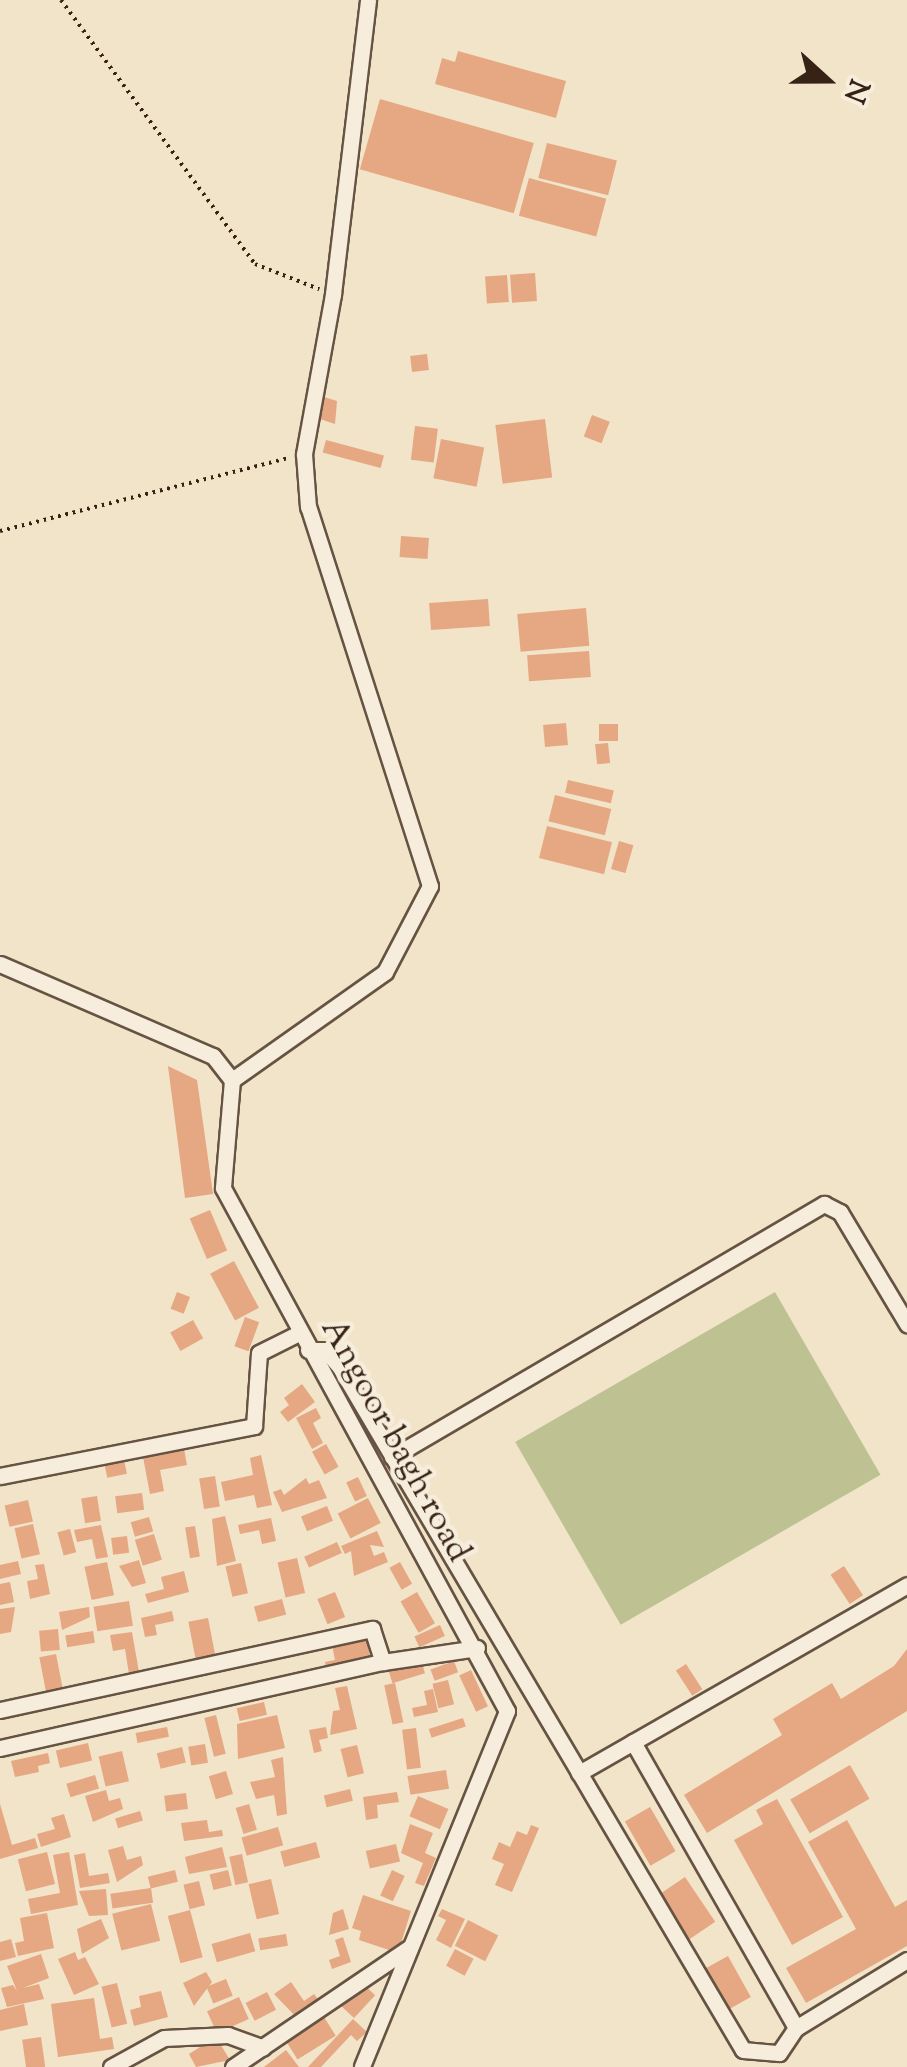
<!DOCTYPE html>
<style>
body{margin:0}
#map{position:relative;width:907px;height:2067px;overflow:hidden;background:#f1e4c9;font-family:"Sorts Mill Goudy",serif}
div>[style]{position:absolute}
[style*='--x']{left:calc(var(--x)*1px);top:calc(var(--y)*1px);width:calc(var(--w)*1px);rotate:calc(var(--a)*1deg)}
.green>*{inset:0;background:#bec293;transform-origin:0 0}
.building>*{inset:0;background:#e6a783;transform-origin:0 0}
.path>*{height:4px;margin-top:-2px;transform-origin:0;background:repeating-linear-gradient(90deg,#372315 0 2.5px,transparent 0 7.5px)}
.roads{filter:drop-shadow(2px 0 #665342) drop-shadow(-2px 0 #665342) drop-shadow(0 2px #665342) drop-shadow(0 -2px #665342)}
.street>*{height:15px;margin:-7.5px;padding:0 7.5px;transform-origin:7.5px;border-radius:7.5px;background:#f6eddc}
span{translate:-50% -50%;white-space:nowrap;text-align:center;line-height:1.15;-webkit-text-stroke:9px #f6eddc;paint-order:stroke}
.street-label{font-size:35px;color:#372315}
.north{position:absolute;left:777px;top:30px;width:100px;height:100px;-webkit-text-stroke:8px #f6eddc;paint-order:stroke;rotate:111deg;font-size:28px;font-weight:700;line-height:40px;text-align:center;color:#372315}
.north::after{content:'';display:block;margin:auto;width:35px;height:45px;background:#372315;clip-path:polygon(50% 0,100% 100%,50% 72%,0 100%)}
</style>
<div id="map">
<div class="green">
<i style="left:775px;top:1292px;width:211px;height:300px;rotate:60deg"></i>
</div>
<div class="building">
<i style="clip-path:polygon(458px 51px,566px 81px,556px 118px,435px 84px,442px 58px,455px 62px)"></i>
<i style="left:380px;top:99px;width:160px;height:73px;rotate:16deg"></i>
<i style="left:547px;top:143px;width:72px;height:36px;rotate:14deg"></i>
<i style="left:529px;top:178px;width:80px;height:39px;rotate:15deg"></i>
<i style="left:535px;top:273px;width:28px;height:25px;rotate:86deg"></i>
<i style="left:507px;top:275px;width:27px;height:22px;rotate:86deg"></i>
<i style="left:427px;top:354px;width:16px;height:17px;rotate:83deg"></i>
<i style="clip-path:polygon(324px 397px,337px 401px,335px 424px,317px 418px)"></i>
<i style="left:592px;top:415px;width:19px;height:23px;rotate:21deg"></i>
<i style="left:545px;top:419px;width:59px;height:50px;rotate:83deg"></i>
<i style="left:415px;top:426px;width:23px;height:34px;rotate:7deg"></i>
<i style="left:441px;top:439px;width:44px;height:40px;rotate:11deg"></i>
<i style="left:326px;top:440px;width:60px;height:13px;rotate:15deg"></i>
<i style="left:401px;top:536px;width:28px;height:21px;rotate:4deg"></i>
<i style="left:488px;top:599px;width:27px;height:59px;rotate:86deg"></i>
<i style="left:586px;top:608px;width:38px;height:69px;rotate:85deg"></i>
<i style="left:589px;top:651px;width:26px;height:62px;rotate:86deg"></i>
<i style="left:566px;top:723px;width:22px;height:23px;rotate:85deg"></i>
<i style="left:599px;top:724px;width:19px;height:17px"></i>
<i style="left:608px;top:743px;width:20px;height:13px;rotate:84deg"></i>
<i style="left:568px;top:780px;width:47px;height:13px;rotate:13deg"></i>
<i style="left:555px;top:795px;width:58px;height:27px;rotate:14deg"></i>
<i style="left:547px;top:826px;width:67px;height:33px;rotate:14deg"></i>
<i style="left:619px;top:841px;width:15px;height:29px;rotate:16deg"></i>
<i style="clip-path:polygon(168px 1066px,197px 1080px,213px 1194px,185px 1198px)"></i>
<i style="left:210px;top:1210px;width:44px;height:22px;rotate:67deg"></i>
<i style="left:234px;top:1261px;width:53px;height:27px;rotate:62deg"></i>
<i style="left:177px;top:1292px;width:14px;height:18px;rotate:21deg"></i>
<i style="left:245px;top:1317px;width:15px;height:31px;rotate:20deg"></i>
<i style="left:193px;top:1320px;width:21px;height:26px;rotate:61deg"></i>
<i style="clip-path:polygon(302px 1384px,315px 1402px,288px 1422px,280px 1412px,289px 1405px,284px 1398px)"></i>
<i style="clip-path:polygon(316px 1408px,321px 1418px,313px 1423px,323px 1443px,312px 1449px,296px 1418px)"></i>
<i style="left:326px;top:1444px;width:26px;height:16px;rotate:61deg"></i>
<i style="clip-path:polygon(184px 1449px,187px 1465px,160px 1470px,164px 1491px,150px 1494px,143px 1457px)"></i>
<i style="clip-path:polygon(261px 1455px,272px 1505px,257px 1508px,254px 1495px,225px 1501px,221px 1482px,253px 1475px,250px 1458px)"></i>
<i style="left:124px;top:1460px;width:14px;height:20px;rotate:78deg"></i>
<i style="left:215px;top:1476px;width:31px;height:16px;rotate:81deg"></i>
<i style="left:358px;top:1477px;width:21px;height:13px;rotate:65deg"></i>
<i style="clip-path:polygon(306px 1478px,309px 1484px,319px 1480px,327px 1498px,282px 1512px,273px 1492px,281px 1489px,284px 1495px)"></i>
<i style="left:142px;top:1493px;width:17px;height:27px;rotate:83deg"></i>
<i style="left:97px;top:1496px;width:25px;height:16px;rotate:81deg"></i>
<i style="left:368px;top:1498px;width:28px;height:34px;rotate:63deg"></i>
<i style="left:28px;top:1500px;width:22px;height:24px;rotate:77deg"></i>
<i style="left:327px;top:1506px;width:16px;height:28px;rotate:68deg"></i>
<i style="clip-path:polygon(225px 1516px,236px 1561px,217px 1566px,212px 1519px)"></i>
<i style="left:149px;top:1517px;width:15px;height:19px;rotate:74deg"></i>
<i style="clip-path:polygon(271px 1518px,276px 1541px,262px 1544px,259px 1530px,240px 1534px,238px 1525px)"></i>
<i style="left:33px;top:1524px;width:31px;height:19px;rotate:77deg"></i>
<i style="clip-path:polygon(101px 1525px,108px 1557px,96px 1559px,92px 1539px,77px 1542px,74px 1530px)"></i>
<i style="left:195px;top:1526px;width:31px;height:10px;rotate:81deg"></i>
<i style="left:70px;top:1529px;width:24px;height:13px;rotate:75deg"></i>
<i style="clip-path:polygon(377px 1531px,384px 1547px,370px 1545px,374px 1556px,384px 1552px,388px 1562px,354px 1576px,351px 1551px,345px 1554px,341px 1546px)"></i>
<i style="left:154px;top:1534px;width:27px;height:20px;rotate:73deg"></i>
<i style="left:127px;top:1536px;width:17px;height:16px;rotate:83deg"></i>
<i style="left:337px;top:1542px;width:12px;height:36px;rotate:66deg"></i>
<i style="left:297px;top:1558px;width:36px;height:20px;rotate:77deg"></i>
<i style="clip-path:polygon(139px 1560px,146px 1583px,132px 1587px,119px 1566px)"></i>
<i style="clip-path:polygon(18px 1561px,21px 1574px,0 1579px,0 1565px)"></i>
<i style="left:107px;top:1562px;width:34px;height:23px;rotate:78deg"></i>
<i style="left:400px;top:1562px;width:25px;height:12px;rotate:61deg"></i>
<i style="left:241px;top:1563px;width:31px;height:16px;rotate:77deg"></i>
<i style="clip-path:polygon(44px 1564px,50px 1594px,30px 1599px,27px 1581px,38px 1579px,35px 1565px)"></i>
<i style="left:844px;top:1566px;width:35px;height:16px;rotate:57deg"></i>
<i style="clip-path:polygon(184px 1571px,189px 1592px,148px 1603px,145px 1594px,164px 1589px,161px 1577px)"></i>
<i style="clip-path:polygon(10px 1582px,14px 1602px,0 1605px,0 1584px)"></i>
<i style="left:335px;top:1592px;width:27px;height:19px;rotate:68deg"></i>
<i style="left:417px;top:1592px;width:36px;height:19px;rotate:60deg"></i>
<i style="left:282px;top:1599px;width:16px;height:29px;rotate:75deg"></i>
<i style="left:129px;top:1601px;width:25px;height:36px;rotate:81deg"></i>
<i style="clip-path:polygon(15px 1607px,11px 1632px,0 1634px,0 1609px)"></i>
<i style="clip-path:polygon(89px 1607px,90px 1617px,62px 1630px,59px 1612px)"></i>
<i style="clip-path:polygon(172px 1611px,174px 1621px,155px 1625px,157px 1635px,145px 1637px,141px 1618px)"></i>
<i style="left:208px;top:1618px;width:41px;height:20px;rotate:79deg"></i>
<i style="left:440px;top:1625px;width:12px;height:28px;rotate:66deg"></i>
<i style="left:58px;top:1629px;width:21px;height:19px;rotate:85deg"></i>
<i style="left:93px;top:1631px;width:12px;height:28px;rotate:81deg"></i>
<i style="clip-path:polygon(132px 1632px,139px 1672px,129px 1674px,125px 1649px,113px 1651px,110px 1635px)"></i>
<i style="clip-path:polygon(367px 1639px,371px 1663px,326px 1670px,325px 1662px,335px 1660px,332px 1645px)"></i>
<i style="clip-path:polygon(907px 1649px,907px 1711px,707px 1833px,684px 1795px,782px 1735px,773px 1719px,832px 1683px,841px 1699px,894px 1666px)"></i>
<i style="left:56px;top:1654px;width:38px;height:17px;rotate:79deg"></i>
<i style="left:420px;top:1657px;width:17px;height:34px;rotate:73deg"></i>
<i style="left:454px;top:1661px;width:12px;height:25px;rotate:70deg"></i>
<i style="left:686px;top:1664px;width:30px;height:12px;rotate:57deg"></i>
<i style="left:471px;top:1670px;width:40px;height:13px;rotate:65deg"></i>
<i style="left:448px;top:1680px;width:25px;height:16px;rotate:76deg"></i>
<i style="left:395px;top:1683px;width:40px;height:11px;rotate:78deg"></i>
<i style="clip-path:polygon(347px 1686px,357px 1729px,330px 1735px,333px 1711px,340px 1710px,335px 1688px)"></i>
<i style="clip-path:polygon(433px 1689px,438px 1712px,414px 1717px,412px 1708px,427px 1705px,424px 1691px)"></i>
<i style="left:264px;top:1702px;width:13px;height:28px;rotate:77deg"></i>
<i style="left:216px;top:1715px;width:40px;height:12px;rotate:76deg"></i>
<i style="clip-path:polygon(277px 1715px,285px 1748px,238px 1759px,237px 1724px)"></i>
<i style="left:463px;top:1718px;width:9px;height:36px;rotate:72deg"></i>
<i style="left:167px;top:1727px;width:10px;height:32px;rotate:79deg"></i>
<i style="clip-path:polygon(326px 1727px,328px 1738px,319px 1740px,322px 1751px,314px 1753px,309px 1730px)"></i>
<i style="left:416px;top:1728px;width:40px;height:14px;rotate:83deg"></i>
<i style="left:88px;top:1743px;width:18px;height:33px;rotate:77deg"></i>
<i style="left:205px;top:1744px;width:19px;height:17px;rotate:81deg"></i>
<i style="left:357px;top:1745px;width:29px;height:17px;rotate:76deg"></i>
<i style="left:182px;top:1747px;width:16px;height:26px;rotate:76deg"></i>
<i style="left:122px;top:1751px;width:31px;height:24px;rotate:77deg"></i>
<i style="clip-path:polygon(48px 1753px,50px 1763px,38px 1766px,39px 1772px,15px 1777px,11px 1761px)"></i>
<i style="clip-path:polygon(283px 1757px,287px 1814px,277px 1816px,274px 1795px,256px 1799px,250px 1782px,275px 1777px,271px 1760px)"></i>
<i style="left:850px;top:1765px;width:39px;height:69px;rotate:60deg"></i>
<i style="left:446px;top:1770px;width:19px;height:39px;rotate:81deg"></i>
<i style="left:226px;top:1771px;width:24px;height:18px;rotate:73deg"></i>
<i style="left:95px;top:1775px;width:14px;height:30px;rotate:73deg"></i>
<i style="left:350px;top:1789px;width:12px;height:27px;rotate:76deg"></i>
<i style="clip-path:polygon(106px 1790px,109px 1801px,120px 1798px,123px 1809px,93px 1822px,85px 1796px)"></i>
<i style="clip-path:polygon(397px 1792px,399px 1802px,377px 1805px,378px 1818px,366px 1820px,363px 1797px)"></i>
<i style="left:186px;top:1793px;width:16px;height:22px;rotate:83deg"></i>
<i style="left:418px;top:1796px;width:33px;height:22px;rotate:23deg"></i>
<i style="clip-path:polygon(777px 1799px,843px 1917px,792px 1945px,734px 1840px,763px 1824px,756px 1810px)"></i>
<i style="clip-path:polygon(0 1804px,12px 1845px,35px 1838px,38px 1848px,0 1859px)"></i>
<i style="left:249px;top:1804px;width:27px;height:14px;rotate:73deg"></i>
<i style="left:650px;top:1807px;width:51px;height:29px;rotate:60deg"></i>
<i style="left:140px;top:1811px;width:10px;height:26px;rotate:73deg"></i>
<i style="clip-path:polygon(64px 1814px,71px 1837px,41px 1847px,37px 1834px,55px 1829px,51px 1818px)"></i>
<i style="clip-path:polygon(207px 1820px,209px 1832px,222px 1830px,223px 1836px,184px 1841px,181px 1823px)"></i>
<i style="clip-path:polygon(847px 1820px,895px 1907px,907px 1900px,907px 1946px,806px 2003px,786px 1968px,856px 1929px,808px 1842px)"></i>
<i style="clip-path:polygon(410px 1824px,433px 1833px,425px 1853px,436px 1858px,424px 1886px,415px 1883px,423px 1863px,401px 1853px)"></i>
<i style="clip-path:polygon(531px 1825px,539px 1828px,512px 1892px,495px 1885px,504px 1864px,492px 1859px,499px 1842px,510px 1847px,517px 1831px,527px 1835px)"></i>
<i style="left:278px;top:1827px;width:19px;height:38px;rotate:74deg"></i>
<i style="left:316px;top:1842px;width:16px;height:37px;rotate:75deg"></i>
<i style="left:396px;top:1844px;width:18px;height:31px;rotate:77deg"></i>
<i style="clip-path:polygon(123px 1846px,127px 1860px,141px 1856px,143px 1865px,117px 1882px,108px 1850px)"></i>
<i style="clip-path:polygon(222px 1847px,227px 1867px,189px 1874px,185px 1857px)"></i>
<i style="left:47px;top:1852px;width:33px;height:30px;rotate:76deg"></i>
<i style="clip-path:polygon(69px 1852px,78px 1905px,31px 1914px,28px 1899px,60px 1893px,53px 1855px)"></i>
<i style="clip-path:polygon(85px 1853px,89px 1876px,108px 1873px,110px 1883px,80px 1888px,74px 1855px)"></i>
<i style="left:242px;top:1854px;width:29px;height:13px;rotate:78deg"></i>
<i style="left:175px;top:1870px;width:12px;height:28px;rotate:76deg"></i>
<i style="left:228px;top:1870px;width:16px;height:19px;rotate:76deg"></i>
<i style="left:392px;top:1870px;width:14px;height:28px;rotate:25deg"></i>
<i style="left:685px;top:1877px;width:54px;height:32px;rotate:56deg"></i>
<i style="left:271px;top:1879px;width:36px;height:23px;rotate:77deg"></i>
<i style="left:199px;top:1881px;width:25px;height:16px;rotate:76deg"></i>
<i style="left:151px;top:1888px;width:15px;height:41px;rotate:82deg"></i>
<i style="clip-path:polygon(106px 1889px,108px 1915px,89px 1916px,79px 1891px)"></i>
<i style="clip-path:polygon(363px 1895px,411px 1911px,398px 1953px,359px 1940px,361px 1931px,352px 1928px)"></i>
<i style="left:151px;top:1904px;width:38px;height:40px;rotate:76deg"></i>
<i style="clip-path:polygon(343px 1909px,349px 1929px,329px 1935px,333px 1913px)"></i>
<i style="clip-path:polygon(442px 1909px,465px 1919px,451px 1948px,436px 1940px,446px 1920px,438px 1916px)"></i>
<i style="left:190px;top:1910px;width:49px;height:23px;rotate:75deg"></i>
<i style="clip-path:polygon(47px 1913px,54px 1948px,18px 1956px,15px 1943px,24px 1941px,20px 1918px)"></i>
<i style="clip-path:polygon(101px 1919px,109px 1938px,82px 1954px,77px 1929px)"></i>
<i style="left:468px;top:1920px;width:34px;height:29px;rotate:27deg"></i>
<i style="left:250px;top:1933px;width:19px;height:40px;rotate:74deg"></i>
<i style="left:286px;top:1934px;width:12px;height:28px;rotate:81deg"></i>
<i style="clip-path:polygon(343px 1937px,351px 1962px,332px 1969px,329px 1960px,340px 1956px,335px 1940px)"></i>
<i style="clip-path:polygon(11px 1939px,16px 1957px,0 1961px,0 1942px)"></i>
<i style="left:455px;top:1949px;width:21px;height:19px;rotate:28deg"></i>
<i style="clip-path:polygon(75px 1952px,78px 1960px,85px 1957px,99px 1984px,74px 1995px,58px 1959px)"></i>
<i style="clip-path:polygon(41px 1954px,49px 1978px,23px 1988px,39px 1984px,44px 1999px,7px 2007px,1px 1988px,13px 1985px,17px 1991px,7px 1966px)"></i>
<i style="left:728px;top:1956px;width:47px;height:28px;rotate:61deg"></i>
<i style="clip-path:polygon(206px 1972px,212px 1982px,194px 2006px,183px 1983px)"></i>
<i style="left:226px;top:1979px;width:18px;height:21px;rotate:68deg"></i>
<i style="clip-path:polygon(291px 1982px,304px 2001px,314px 1994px,321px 2003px,298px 2019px,274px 1994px)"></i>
<i style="left:117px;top:1983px;width:42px;height:16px;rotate:76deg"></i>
<i style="left:362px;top:1983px;width:18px;height:31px;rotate:43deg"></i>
<i style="clip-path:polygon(161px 1991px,168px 2017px,134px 2026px,130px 2010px,141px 2007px,139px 1996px)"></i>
<i style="left:267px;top:1992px;width:20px;height:24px;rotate:63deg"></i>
<i style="left:239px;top:1997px;width:24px;height:35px;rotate:66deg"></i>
<i style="clip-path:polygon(94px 1998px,100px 2039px,112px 2037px,114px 2049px,58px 2057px,51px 2004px)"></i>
<i style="clip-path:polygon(24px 2004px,28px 2025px,0 2031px,0 2010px)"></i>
<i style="left:324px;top:2017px;width:22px;height:45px;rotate:58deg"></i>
<i style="clip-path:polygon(353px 2019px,367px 2032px,357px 2041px,351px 2035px,321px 2067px,308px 2067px)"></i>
<i style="left:41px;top:2037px;width:30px;height:19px;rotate:82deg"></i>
<i style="clip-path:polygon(216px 2037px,230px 2060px,196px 2067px,189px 2054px)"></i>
<i style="clip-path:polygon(286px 2050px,299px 2067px,264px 2067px)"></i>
</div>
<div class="path">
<i style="--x:61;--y:0;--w:328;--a:53.7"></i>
<i style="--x:255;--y:264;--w:69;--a:21.3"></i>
<i style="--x:0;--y:531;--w:298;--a:-14.2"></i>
</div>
<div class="roads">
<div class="street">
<i style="--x:0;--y:964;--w:232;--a:23.4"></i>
<i style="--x:213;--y:1056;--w:31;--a:52"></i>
<i style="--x:232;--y:1080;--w:108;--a:94.8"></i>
<i style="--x:223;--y:1188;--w:595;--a:61.5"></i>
<i style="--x:507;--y:1711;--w:384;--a:112.2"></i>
<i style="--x:232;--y:1080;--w:187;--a:-35.2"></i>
<i style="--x:385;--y:972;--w:97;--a:-62.4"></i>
<i style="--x:430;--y:886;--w:398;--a:-107.8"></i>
<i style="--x:308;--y:507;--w:53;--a:-94.3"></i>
<i style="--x:304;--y:454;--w:163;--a:-79.7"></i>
<i style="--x:333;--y:294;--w:296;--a:-83.2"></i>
<i style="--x:308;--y:1350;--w:17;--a:0"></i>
<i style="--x:325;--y:1350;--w:21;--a:49"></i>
<i style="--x:339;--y:1366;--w:794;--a:59.43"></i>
<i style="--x:743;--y:2050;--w:36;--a:5"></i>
<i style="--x:779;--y:2053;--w:30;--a:-56"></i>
<i style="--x:796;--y:2028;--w:130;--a:-31.5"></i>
<i style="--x:392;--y:1457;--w:501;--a:-30.36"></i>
<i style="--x:824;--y:1204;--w:18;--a:27"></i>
<i style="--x:840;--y:1212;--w:131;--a:59.1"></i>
<i style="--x:0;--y:1476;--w:259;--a:-11.1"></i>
<i style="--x:254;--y:1426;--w:73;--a:-86.1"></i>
<i style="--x:259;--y:1353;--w:45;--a:-26.6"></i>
<i style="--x:0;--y:1710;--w:381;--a:-12.3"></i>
<i style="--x:372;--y:1629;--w:35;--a:72"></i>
<i style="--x:633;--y:1742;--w:329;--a:60.3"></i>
<i style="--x:0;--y:1748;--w:393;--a:-12.7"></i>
<i style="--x:383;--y:1662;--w:95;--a:-8.5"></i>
<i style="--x:579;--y:1773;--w:378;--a:-29.8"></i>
<i style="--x:111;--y:2067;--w:60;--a:-28.7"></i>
<i style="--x:164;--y:2038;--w:64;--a:-2.7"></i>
<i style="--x:228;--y:2035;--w:37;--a:20"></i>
<i style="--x:233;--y:2067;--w:214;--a:-34.1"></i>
</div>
</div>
<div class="street-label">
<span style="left:394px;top:1441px;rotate:61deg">Angoor bagh road</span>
</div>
<div class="north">N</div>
</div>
